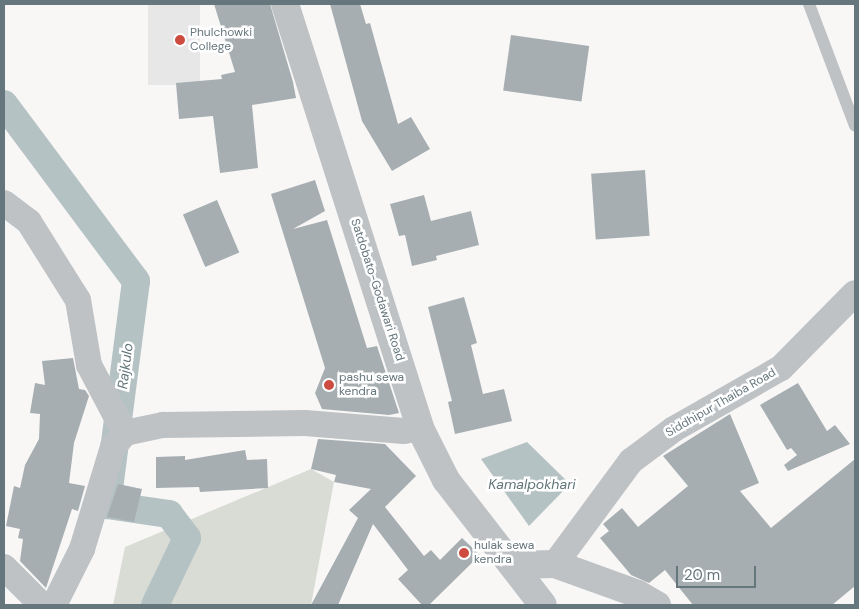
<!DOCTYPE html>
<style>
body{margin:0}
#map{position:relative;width:859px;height:609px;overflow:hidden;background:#f8f7f6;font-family:"DM Sans",sans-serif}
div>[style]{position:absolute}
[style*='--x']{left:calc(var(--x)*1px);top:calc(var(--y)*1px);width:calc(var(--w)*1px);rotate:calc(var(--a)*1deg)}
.built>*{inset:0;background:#e6e7e6;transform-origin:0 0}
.green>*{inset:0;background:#d9dcd5}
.water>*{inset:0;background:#b5c2c4}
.canal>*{height:28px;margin:-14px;padding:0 14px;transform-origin:14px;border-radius:14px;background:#b5c2c4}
.building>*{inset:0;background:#a6aeb2;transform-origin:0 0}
.service>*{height:12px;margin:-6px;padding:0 6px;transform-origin:6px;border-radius:6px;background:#bec2c5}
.minor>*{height:26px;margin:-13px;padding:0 13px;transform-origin:13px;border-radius:13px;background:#bec2c5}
.tertiary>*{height:28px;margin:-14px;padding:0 14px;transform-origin:14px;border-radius:14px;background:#bec2c5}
.dots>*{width:14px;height:14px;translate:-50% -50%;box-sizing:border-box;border:2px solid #fff;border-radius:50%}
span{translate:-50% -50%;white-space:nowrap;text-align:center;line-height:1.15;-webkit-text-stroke:5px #fff;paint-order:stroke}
.poi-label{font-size:12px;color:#66767d}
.left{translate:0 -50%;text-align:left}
.street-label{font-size:12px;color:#66767d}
.water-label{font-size:14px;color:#617578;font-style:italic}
.frame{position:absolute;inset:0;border:5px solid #66767d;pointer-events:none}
.scale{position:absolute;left:676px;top:566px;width:80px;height:22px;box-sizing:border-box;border:2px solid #66767d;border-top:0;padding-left:6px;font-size:15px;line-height:18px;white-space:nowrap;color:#66767d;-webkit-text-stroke:4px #fff;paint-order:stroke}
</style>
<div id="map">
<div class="built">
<i style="left:148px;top:4px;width:52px;height:81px"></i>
</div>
<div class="green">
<i style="clip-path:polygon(311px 469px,334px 482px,311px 605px,113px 605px,125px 547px)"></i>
</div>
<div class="water">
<i style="clip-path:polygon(527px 442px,570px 484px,529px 526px,481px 459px)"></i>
</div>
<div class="canal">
<i style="--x:4;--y:104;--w:221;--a:53.3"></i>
<i style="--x:136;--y:281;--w:226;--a:97.4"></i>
<i style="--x:107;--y:505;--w:63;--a:8.3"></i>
<i style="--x:169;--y:514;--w:30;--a:53"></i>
<i style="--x:187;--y:538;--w:74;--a:115.5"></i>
</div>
<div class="building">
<i style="clip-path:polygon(214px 4px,270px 4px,293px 82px,296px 98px,252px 105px,258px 168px,220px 173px,213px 116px,179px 119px,176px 83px,222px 79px,221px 75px,235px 72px)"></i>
<i style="clip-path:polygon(330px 4px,360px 4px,366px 24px,370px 23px,398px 124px,411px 117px,430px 149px,392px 171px,362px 121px)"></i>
<i style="left:511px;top:35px;width:79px;height:56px;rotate:8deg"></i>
<i style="left:645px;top:170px;width:66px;height:54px;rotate:86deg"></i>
<i style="clip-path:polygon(315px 180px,325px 211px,293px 229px,327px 220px,367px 348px,377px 346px,399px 413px,389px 415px,322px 409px,315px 393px,325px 368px,271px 194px)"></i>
<i style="clip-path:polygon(424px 195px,431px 221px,471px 211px,479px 245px,436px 256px,437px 260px,412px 266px,405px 235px,399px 236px,390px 204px)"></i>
<i style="left:217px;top:200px;width:57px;height:37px;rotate:67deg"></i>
<i style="clip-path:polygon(464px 297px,477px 343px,471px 345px,483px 394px,504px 389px,512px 421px,455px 434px,448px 402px,452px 401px,428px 307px)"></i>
<i style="clip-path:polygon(73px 358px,79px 389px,85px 390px,89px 396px,74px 443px,69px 483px,85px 486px,78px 511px,72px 509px,46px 588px,20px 561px,23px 539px,18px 538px,20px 529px,6px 526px,14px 486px,20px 488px,25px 465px,39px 439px,40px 414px,30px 413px,35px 383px,45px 385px,42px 361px)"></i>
<i style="clip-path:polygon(798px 383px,827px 431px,835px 425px,850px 444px,788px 471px,784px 465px,797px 455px,791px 448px,787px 450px,760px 405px)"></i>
<i style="clip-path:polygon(730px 414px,759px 483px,740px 491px,771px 528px,855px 459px,855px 586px,832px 605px,693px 605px,665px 570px,649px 583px,631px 575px,600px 538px,609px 531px,603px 524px,622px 508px,638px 527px,688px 486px,663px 456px)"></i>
<i style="clip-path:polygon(318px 439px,385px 444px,416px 476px,385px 507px,424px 556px,431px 550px,440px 560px,462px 538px,480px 555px,429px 605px,422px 605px,398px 579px,408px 570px,373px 524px,338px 605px,311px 605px,358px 518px,349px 510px,371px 489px,334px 482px,336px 475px,311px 469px)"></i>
<i style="clip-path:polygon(245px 450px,247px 460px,267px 459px,268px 488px,200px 492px,199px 487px,156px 488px,156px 457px,185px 456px,185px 460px)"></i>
<i style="clip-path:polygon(118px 484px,142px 489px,134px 522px,107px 517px)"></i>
</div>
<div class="service">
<i style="--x:809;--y:4;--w:130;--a:69.3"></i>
</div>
<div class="minor">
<i style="--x:4;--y:203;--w:31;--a:37"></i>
<i style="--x:29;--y:222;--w:92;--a:57.9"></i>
<i style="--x:78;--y:300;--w:66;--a:80.4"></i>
<i style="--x:89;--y:365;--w:77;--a:62.1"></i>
<i style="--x:555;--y:564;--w:128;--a:-53.6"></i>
<i style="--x:631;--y:461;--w:54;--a:-36.7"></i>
<i style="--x:674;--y:429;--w:123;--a:-29.7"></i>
<i style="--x:781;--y:368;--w:105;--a:-45.4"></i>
<i style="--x:4;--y:567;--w:54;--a:45"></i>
<i style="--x:54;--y:605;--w:63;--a:-63.4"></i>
<i style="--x:82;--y:549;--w:107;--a:-73.1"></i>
<i style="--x:113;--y:447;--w:18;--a:-49"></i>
<i style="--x:125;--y:433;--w:39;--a:-12"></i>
<i style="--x:163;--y:425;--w:142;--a:-0.8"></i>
<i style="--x:305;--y:423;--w:99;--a:4.6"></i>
<i style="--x:404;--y:431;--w:16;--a:-11"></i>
</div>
<div class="tertiary">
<i style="--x:285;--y:4;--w:445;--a:72.3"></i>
<i style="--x:420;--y:428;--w:58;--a:63.4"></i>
<i style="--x:446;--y:480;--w:158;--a:52.2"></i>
<i style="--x:513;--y:565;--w:42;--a:-1.4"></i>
<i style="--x:555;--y:564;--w:88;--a:19.9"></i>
<i style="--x:638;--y:594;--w:22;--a:30"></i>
</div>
<div class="dots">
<i style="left:180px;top:40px;background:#ce4c3f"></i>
<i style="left:329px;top:385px;background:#ce4c3f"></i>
<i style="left:464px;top:553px;background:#ce4c3f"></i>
</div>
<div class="poi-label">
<span class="left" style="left:190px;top:40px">Phulchowki<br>College</span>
<span class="left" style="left:339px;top:385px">pashu sewa<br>kendra</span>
<span class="left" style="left:474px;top:553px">hulak sewa<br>kendra</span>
</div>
<div class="street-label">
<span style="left:377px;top:290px;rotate:72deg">Satdobato-Godawari Road</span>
<span style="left:721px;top:403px;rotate:-30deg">Siddhipur Thaiba Road</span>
</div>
<div class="water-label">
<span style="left:125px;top:366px;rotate:-83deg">Rajkulo</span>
<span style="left:532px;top:484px">Kamalpokhari</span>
</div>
<div class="frame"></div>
<div class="scale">20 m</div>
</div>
